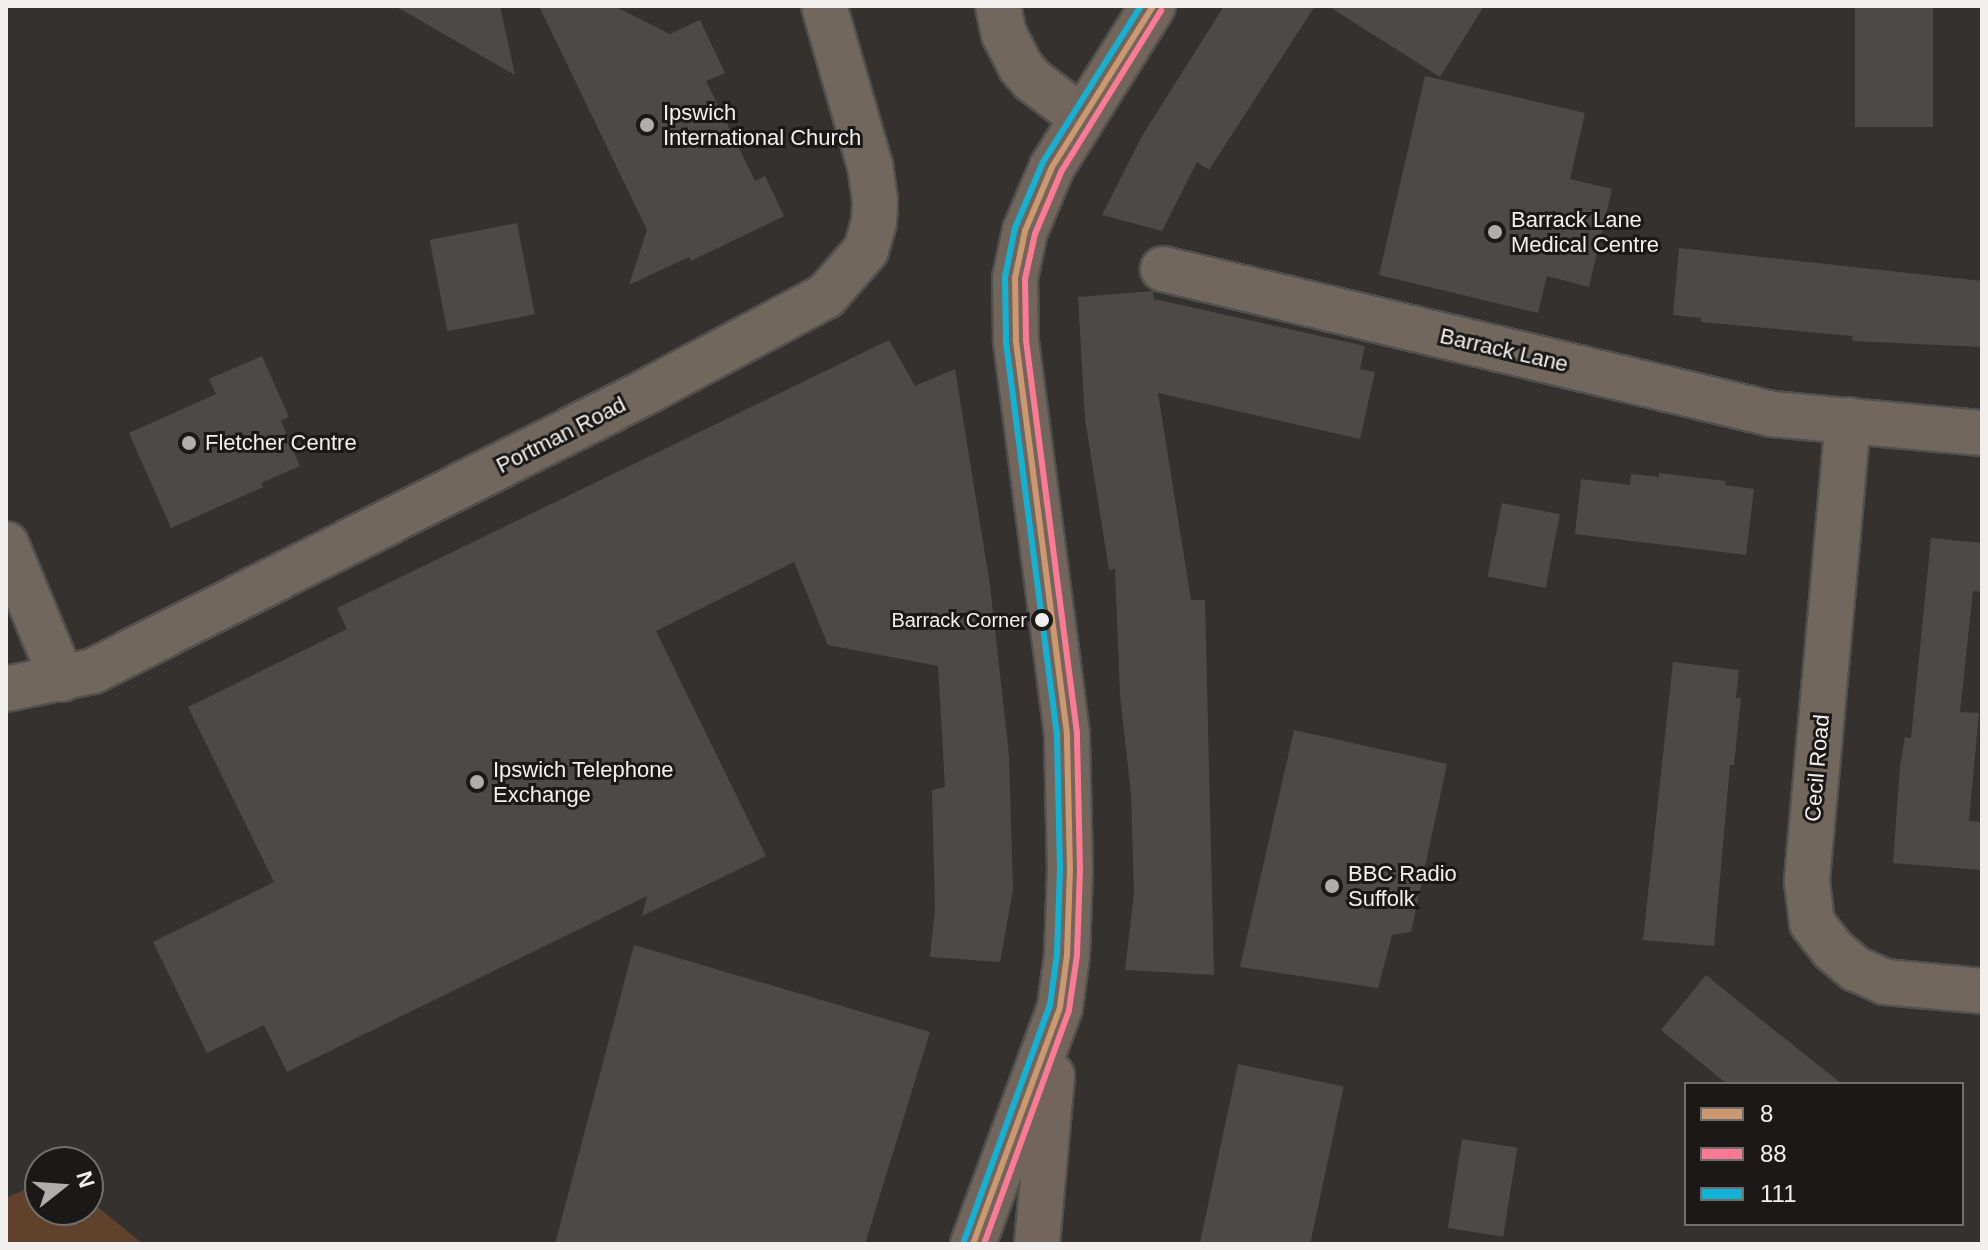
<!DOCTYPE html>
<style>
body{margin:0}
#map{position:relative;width:1988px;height:1250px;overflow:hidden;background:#34312f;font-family:Arial,sans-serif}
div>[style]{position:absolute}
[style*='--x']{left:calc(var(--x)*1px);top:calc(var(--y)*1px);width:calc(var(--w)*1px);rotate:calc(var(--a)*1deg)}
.green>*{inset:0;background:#60422c}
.building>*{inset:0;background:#4c4a48;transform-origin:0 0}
.roads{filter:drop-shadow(2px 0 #52504e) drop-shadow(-2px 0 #52504e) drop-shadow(0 2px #52504e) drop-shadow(0 -2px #52504e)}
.street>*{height:44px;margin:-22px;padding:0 22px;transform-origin:22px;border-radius:22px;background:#72675d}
.primary>*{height:44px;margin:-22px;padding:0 22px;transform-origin:22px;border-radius:22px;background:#72665c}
.bus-1>*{height:6px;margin:-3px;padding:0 3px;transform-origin:3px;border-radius:3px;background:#cd976f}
.bus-2>*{height:6px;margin:-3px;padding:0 3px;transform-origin:3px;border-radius:3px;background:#fe7a93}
.bus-3>*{height:6px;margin:-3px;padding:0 3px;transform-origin:3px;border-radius:3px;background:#13b2d5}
.dots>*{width:22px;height:22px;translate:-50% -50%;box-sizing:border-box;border:4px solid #1b1918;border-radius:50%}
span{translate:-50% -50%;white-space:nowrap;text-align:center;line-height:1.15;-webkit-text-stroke:6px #1b1918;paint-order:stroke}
.bus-label{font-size:20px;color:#f2f0ee}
.right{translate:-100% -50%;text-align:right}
.poi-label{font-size:22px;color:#f2f0ee}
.left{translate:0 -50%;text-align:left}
.street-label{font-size:22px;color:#f2f0ee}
.frame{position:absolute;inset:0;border:8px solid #f2f0ee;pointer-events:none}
.legend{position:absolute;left:1684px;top:1082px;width:280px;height:144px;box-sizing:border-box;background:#1b1918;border:2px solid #716f6e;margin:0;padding:10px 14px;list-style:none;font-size:24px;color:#f2f0ee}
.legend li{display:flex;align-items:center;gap:16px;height:40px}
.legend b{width:40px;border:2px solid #716f6e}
.north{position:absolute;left:24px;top:1146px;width:80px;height:80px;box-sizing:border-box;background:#1b1918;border:2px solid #716f6e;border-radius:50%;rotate:73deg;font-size:22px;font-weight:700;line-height:32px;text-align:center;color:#f2f0ee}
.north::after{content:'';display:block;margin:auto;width:28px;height:36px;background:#b0adab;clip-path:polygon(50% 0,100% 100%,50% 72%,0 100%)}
</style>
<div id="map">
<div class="green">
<i style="clip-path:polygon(26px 1189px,40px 1189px,40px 1210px,88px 1210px,88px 1199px,143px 1244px,6px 1244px,6px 1198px)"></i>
</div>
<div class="building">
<i style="clip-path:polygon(395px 6px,500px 6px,515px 75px)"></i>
<i style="clip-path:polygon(539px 6px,614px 6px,670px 34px,700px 20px,725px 73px,706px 81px,755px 181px,765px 176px,784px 216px,691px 261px,689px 257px,629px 285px,647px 230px)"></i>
<i style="clip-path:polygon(1224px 6px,1315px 6px,1209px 170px,1197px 162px,1162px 231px,1102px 215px,1142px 136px)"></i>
<i style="clip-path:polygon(1328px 6px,1484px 6px,1440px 77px)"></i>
<i style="left:1855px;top:6px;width:78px;height:121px"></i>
<i style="clip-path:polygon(1425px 76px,1585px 113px,1570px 179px,1612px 189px,1589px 287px,1547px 276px,1538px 313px,1379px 275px)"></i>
<i style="left:517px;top:223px;width:93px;height:89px;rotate:79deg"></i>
<i style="clip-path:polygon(1679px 248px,1982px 281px,1982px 347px,1853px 341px,1852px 336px,1701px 322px,1701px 318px,1673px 315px)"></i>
<i style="clip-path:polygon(1153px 291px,1154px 299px,1365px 346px,1360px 369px,1375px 372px,1360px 439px,1158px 393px,1191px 600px,1205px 600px,1214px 975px,1125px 970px,1134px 893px,1131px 794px,1120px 695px,1115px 569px,1109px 570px,1085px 419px,1078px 297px)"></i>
<i style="clip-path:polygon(889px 340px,915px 386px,955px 369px,990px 585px,1009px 755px,1013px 890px,1000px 962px,930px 957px,935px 909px,932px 790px,945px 787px,938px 666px,828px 645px,794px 562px,656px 631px,766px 856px,642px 916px,647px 896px,287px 1072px,264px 1025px,207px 1053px,153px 942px,274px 882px,188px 707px,347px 629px,337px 608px)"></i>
<i style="clip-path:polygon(262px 356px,289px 417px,281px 421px,300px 466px,261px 483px,263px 487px,171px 528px,129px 433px,216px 394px,209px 379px)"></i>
<i style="clip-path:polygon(1659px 473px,1726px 481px,1725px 485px,1754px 489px,1746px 555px,1575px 534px,1581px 479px,1630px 485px,1631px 474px,1659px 477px)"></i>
<i style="left:1502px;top:503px;width:59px;height:75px;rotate:11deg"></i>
<i style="clip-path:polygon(1931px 538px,1982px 543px,1982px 592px,1973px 591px,1960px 712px,1979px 713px,1969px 821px,1982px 822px,1982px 870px,1893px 863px,1900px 766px,1905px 737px,1911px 738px)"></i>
<i style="clip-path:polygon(1673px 662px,1739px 670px,1736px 698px,1741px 698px,1734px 765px,1730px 765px,1714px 946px,1643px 940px)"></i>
<i style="clip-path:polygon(1294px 730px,1447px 764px,1411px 932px,1392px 935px,1378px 988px,1240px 967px)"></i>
<i style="clip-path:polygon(634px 945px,930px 1032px,865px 1244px,555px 1244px)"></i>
<i style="clip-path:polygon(1706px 975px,1754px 1014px,1842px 1084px,1727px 1084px,1661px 1030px)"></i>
<i style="left:1238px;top:1064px;width:108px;height:183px;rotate:12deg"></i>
<i style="left:1462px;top:1139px;width:56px;height:90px;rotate:9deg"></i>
</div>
<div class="roads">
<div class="street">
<i style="--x:998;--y:6;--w:29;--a:78"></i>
<i style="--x:1004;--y:34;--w:36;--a:63"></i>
<i style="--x:1020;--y:66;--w:18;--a:49"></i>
<i style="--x:1032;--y:80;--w:61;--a:37.1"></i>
<i style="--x:1163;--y:269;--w:626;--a:13.39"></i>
<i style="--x:1772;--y:414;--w:211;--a:5.2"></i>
<i style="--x:1848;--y:420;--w:464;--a:95.1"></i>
<i style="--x:1807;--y:882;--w:41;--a:83"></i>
<i style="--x:1812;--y:923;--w:34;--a:52"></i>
<i style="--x:1833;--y:950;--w:30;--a:40"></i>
<i style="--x:1856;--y:969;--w:32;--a:24"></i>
<i style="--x:1885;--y:982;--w:97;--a:5.3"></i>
<i style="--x:6;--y:544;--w:146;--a:67.5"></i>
<i style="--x:6;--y:689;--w:89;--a:-11.7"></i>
<i style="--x:93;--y:671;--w:617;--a:-26.77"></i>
<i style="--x:644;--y:393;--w:206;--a:-28.1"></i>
<i style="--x:826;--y:296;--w:61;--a:-49"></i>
<i style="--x:866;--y:250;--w:29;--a:-74"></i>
<i style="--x:874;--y:222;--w:22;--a:-87"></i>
<i style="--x:875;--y:200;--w:34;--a:-98"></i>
<i style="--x:870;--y:166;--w:166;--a:-106"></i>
</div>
<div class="primary">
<i style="--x:973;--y:1244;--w:252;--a:-69.8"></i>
<i style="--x:1060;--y:1007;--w:52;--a:-82.3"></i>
<i style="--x:1067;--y:955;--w:85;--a:-88"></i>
<i style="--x:1070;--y:870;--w:136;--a:-91.3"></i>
<i style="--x:1067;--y:734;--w:398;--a:-97.4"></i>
<i style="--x:1016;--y:339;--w:61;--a:-90.9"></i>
<i style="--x:1015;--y:278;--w:48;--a:-78"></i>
<i style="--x:1025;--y:231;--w:69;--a:-67.1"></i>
<i style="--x:1052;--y:167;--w:190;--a:-57.9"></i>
<i style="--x:1037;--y:1244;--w:169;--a:-84.9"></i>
</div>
</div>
<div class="bus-1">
<i style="--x:973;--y:1244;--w:252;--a:-69.8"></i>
<i style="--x:1060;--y:1007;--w:52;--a:-82.3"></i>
<i style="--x:1067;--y:955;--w:85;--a:-88"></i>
<i style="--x:1070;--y:870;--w:136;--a:-91.3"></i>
<i style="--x:1067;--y:734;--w:398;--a:-97.4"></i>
<i style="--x:1016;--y:339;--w:61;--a:-90.9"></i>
<i style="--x:1015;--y:278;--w:48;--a:-78"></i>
<i style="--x:1025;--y:231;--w:69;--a:-67.1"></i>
<i style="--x:1052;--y:167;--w:190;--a:-57.9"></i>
</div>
<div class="bus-2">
<i style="--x:984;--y:1244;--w:249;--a:-70"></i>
<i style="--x:1069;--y:1010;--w:56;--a:-81.7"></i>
<i style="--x:1077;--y:955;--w:85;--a:-88"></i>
<i style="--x:1080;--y:870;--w:137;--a:-91.3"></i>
<i style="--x:1077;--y:733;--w:398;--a:-97.4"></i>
<i style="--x:1026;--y:338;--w:59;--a:-91"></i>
<i style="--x:1025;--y:279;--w:46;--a:-77.5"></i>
<i style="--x:1035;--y:234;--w:67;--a:-67.2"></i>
<i style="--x:1061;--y:172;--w:190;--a:-58.2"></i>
</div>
<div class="bus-3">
<i style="--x:964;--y:1241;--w:251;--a:-70"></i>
<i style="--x:1050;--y:1005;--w:51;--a:-82.2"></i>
<i style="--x:1057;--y:954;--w:84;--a:-88"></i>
<i style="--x:1060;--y:870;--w:135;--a:-91.3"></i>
<i style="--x:1057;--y:735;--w:398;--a:-97.4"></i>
<i style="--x:1006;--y:340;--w:63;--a:-90.9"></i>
<i style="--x:1005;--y:277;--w:50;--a:-78.5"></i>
<i style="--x:1015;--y:228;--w:72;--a:-67"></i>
<i style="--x:1043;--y:162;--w:184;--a:-57.9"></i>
</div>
<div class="dots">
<i style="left:647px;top:125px;background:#b0adab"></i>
<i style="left:1495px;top:232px;background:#b0adab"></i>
<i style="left:189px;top:443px;background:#b0adab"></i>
<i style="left:1042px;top:620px;background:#f2f0ee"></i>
<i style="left:477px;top:782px;background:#b0adab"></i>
<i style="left:1332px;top:886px;background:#b0adab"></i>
</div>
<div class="bus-label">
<span class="right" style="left:1027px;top:620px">Barrack Corner</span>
</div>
<div class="poi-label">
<span class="left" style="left:663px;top:125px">Ipswich<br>International Church</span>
<span class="left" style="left:1511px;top:232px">Barrack Lane<br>Medical Centre</span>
<span class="left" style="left:205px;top:443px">Fletcher Centre</span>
<span class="left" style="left:493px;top:782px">Ipswich Telephone<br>Exchange</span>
<span class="left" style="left:1348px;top:886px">BBC Radio<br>Suffolk</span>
</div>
<div class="street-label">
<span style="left:1504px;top:350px;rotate:13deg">Barrack Lane</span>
<span style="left:561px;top:435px;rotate:-27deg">Portman Road</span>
<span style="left:1817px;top:768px;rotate:-85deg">Cecil Road</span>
</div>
<div class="frame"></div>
<ul class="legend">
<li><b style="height:10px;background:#cd976f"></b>8</li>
<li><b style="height:10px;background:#fe7a93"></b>88</li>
<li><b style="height:10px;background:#13b2d5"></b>111</li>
</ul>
<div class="north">N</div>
</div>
